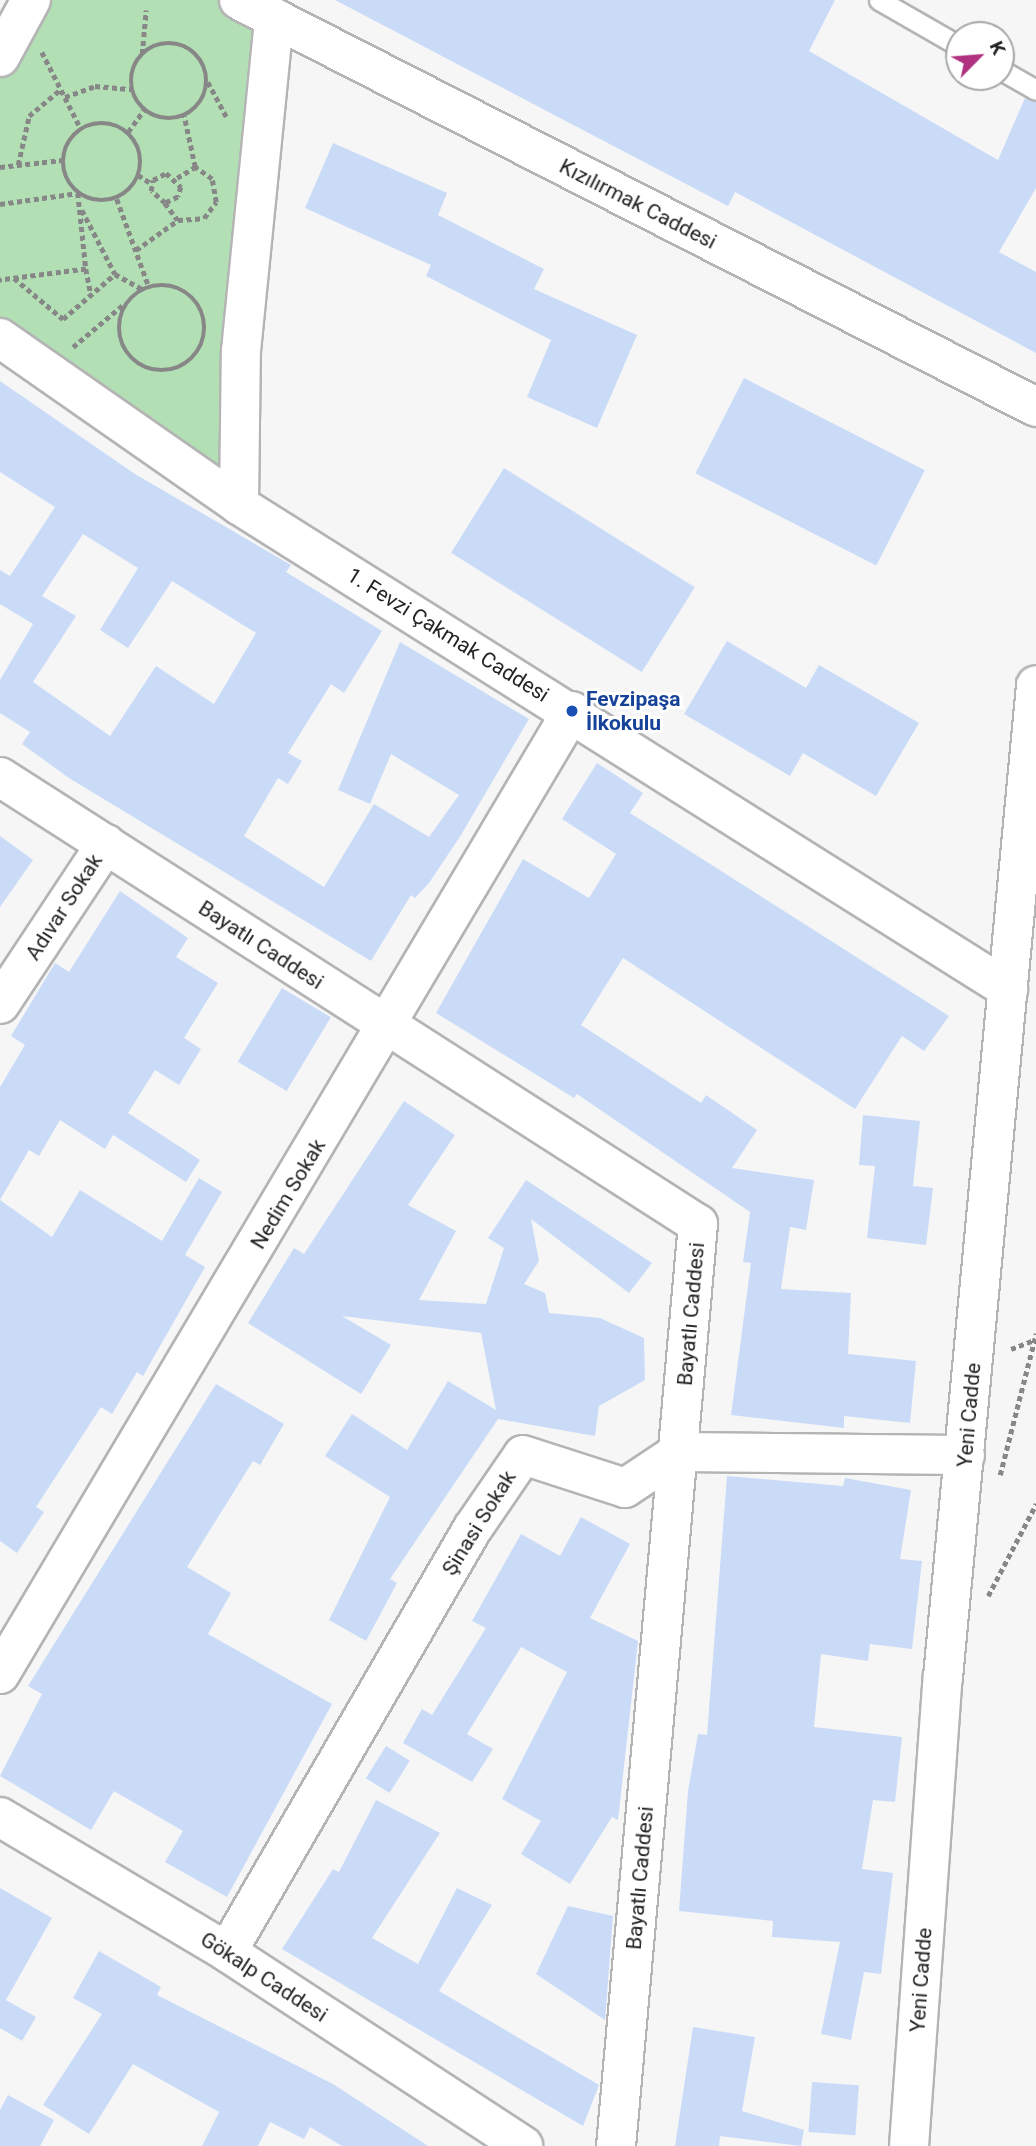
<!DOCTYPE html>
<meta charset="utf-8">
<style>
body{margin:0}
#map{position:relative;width:1036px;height:2146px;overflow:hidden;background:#f6f6f7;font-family:Roboto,sans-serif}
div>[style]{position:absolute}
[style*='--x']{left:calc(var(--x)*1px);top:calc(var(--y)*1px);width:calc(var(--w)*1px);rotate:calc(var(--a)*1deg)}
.green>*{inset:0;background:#b2e0b4}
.building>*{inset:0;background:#cadbf8;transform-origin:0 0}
.path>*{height:4.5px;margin-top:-2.25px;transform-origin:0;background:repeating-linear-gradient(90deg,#878787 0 5px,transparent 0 8.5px)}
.path>.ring{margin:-2.25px;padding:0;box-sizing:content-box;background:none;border:4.5px solid #878787;border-radius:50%}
.roads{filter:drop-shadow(2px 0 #b4b4b5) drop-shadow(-2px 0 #b4b4b5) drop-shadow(0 2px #b4b4b5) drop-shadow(0 -2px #b4b4b5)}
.service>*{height:19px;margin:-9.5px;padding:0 9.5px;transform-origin:9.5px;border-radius:9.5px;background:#fff}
.minor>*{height:38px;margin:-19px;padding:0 19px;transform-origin:19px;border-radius:19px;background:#fff}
.tertiary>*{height:38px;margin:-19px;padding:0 19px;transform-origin:19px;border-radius:19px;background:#fff}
.dots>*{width:19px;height:19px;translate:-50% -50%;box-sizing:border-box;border:4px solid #fff;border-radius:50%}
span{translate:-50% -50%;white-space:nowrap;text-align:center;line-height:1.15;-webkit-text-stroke:6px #fff;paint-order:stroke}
.street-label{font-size:21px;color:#242424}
.transit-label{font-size:21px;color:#164399;font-weight:700}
.left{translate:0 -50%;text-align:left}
.north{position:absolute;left:945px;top:21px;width:70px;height:70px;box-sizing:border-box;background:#fff;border:2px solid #a7a7a7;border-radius:50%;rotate:65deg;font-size:19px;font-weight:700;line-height:28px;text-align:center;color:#242424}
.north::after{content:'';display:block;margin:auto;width:24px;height:32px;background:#af317f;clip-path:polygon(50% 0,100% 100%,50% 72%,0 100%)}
</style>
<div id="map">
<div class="green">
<i style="clip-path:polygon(31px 0,239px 0,274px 18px,239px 505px,0 338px,0 57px)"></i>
</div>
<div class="building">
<i style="clip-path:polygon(335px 0,835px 0,809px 51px,998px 160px,1025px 98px,1036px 102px,1036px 188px,999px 252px,1036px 272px,1036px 353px,735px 192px,728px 206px)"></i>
<i style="clip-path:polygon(333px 143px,447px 193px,438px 215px,544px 269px,534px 289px,637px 335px,597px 428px,527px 397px,551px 340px,426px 276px,431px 265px,305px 208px)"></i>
<i style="left:744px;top:378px;width:203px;height:107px;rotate:27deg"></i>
<i style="clip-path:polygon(evenodd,0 381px,135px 474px,291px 565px,286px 572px,382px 631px,344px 693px,331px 684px,288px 753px,302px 761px,288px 784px,278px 778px,244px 836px,324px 887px,374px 804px,429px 837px,459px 795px,391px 754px,370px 804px,338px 790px,400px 642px,529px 719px,461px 835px,429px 883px,415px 898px,411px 895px,371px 961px,69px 778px,22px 744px,30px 732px,0 713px,0 680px,33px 624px,0 604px,0 570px,10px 576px,55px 507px,0 472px,0 381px,83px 534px,138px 568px,100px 630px,128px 648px,172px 581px,256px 633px,214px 704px,156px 666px,110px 736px,33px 682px,76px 616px,42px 596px,83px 534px)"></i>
<i style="left:504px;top:468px;width:225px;height:100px;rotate:32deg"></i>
<i style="clip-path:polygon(727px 641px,806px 688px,819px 665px,919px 723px,876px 796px,803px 753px,790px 776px,684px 714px)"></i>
<i style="clip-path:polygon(597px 763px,643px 793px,630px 813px,949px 1016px,924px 1051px,902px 1036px,855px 1109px,623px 958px,581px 1025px,701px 1103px,706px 1095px,757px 1130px,732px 1168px,814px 1180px,806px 1230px,790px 1227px,781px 1289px,851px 1293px,848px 1354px,916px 1361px,910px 1423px,844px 1416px,844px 1428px,731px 1415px,751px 1263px,743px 1262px,750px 1212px,577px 1094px,574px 1098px,436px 1013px,523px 859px,589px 898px,616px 854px,562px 819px)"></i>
<i style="clip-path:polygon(0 836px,33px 860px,0 907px)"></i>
<i style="clip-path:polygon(120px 891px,188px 938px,176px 957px,218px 983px,184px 1038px,201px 1049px,179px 1085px,155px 1070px,128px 1113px,200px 1160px,186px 1182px,113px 1135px,105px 1149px,60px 1120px,39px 1156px,29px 1150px,0 1200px,0 1087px,25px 1045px,11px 1036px,55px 963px,69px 972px)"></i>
<i style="left:282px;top:988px;width:57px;height:86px;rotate:31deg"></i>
<i style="clip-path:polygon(404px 1101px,455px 1135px,408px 1205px,456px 1231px,419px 1300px,486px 1304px,504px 1248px,488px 1238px,526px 1180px,652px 1263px,629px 1293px,531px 1219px,539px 1261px,524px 1284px,545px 1293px,549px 1313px,600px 1318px,644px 1338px,645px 1380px,599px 1406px,595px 1436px,498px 1419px,390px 1579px,397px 1583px,366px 1641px,329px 1620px,390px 1497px,325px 1456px,352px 1414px,407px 1450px,448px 1381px,496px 1410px,481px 1333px,342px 1316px,391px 1345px,361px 1394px,248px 1323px,294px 1248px,304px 1254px)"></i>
<i style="clip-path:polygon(863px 1115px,920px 1121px,913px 1186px,933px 1188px,926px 1245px,867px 1238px,875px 1166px,859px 1165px)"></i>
<i style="clip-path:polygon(199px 1178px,222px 1192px,185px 1255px,205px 1267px,143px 1376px,137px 1372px,112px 1414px,101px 1407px,36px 1507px,44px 1512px,17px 1553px,0 1541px,0 1200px,52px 1237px,80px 1190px,162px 1241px)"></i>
<i style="clip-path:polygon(216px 1384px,284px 1424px,260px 1465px,253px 1461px,187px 1567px,231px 1593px,208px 1634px,332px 1704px,227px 1897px,165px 1862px,183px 1831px,114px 1791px,91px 1830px,0 1776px,42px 1694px,28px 1686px)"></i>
<i style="clip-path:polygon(727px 1476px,843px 1486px,845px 1478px,911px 1490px,900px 1559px,922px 1561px,912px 1649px,870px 1644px,868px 1661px,821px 1654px,814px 1727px,902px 1737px,895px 1802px,873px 1800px,862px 1869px,893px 1873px,881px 1974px,864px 1972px,851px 2040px,821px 2034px,840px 1942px,772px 1937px,773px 1921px,679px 1911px,688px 1791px,698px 1734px,707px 1735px)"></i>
<i style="clip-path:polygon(581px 1517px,630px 1544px,590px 1618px,638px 1641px,618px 1820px,612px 1817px,570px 1884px,521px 1854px,541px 1821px,502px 1799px,567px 1672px,521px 1647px,467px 1734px,493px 1749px,472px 1782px,403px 1743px,422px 1709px,432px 1715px,486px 1628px,472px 1621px,521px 1534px,560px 1556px)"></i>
<i style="left:386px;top:1746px;width:28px;height:38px;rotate:32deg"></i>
<i style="clip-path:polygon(376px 1800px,440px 1833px,372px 1938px,418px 1964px,457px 1888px,492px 1905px,439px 1991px,599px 2085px,583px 2126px,282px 1949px,333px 1869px,339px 1872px)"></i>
<i style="clip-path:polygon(0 1888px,52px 1918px,6px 2000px,36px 2017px,22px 2041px,0 2028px)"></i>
<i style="clip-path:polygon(568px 1906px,613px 1916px,605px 2020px,536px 1974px)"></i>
<i style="clip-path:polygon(99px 1951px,161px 1987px,157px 1995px,333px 2084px,428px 2146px,342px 2146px,310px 2127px,304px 2139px,270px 2122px,258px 2146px,202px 2146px,219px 2112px,133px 2064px,89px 2134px,43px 2105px,102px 2014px,73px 1998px)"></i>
<i style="clip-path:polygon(693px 2027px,755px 2037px,742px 2111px,804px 2130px,801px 2146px,720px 2136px,719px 2146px,675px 2146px)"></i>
<i style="left:812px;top:2082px;width:47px;height:50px;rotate:4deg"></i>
<i style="clip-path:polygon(8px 2095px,54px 2120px,40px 2146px,0 2146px,0 2110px)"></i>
</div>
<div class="path">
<i class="ring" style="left:131px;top:43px;width:71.5px;height:71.5px"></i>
<i style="--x:42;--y:52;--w:86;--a:63.1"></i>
<i style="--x:142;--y:54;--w:44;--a:-84.8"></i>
<i style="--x:208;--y:82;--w:40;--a:62"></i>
<i style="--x:65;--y:97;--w:32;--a:-20"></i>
<i style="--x:95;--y:86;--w:37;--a:5"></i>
<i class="ring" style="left:63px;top:123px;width:73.5px;height:73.5px"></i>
<i style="--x:128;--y:132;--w:27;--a:-54"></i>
<i style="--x:18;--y:165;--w:50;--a:-77.3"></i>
<i style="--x:29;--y:116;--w:42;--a:-40.2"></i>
<i style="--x:0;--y:167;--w:63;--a:-6.3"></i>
<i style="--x:138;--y:175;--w:17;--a:33"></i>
<i style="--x:177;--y:178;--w:21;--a:-31"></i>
<i style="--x:117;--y:199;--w:94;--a:70"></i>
<i style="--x:165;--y:203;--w:18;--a:-139"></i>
<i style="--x:151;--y:191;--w:11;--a:-80"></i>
<i style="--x:153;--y:180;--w:15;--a:-28"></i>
<i style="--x:166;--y:173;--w:21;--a:43"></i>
<i style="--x:181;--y:187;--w:10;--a:107"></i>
<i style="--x:178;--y:197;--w:14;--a:155"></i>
<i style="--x:165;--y:203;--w:21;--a:53"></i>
<i style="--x:178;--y:220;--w:26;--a:-4"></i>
<i style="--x:204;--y:218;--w:20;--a:-53"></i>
<i style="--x:216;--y:202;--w:23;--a:-100"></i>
<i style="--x:212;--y:179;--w:21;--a:-145"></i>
<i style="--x:195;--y:167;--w:52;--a:-102.2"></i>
<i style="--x:0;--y:204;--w:79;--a:-8"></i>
<i style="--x:78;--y:193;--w:76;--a:84"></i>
<i style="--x:86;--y:269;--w:87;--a:172.7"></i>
<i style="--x:82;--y:210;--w:72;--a:62.7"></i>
<i style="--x:115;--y:274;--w:31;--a:29"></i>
<i style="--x:136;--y:250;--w:52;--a:-35.5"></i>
<i style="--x:86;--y:269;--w:26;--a:79"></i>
<i style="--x:14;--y:278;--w:64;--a:39.9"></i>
<i style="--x:63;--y:319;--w:69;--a:-40.9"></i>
<i class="ring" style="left:119px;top:285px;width:81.5px;height:81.5px"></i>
<i style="--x:73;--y:347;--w:68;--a:-40.2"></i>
<i style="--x:1011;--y:1349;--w:26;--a:-21"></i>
<i style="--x:1000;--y:1475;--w:146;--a:-75.7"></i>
<i style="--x:988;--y:1596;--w:104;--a:-62.4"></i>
</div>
<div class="roads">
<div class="service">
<i style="--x:879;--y:0;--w:92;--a:29.9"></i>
<i style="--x:1001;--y:70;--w:40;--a:29.7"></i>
</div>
<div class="minor">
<i style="--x:0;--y:57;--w:65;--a:-61.5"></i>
<i style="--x:239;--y:505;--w:154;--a:-89.3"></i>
<i style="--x:241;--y:351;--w:335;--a:-84.3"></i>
<i style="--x:0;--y:1004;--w:192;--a:-56.5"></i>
<i style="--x:0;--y:1674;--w:1120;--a:-59.29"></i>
<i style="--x:227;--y:1952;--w:490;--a:-59.9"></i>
<i style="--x:473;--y:1528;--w:88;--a:-55.6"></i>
<i style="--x:523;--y:1455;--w:107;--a:17.9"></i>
<i style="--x:625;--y:1488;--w:65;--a:-33.7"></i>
<i style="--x:679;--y:1452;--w:286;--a:0.6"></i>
</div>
<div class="tertiary">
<i style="--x:239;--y:0;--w:895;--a:27.05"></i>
<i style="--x:0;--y:338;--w:292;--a:34.9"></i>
<i style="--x:239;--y:505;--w:909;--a:32.19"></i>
<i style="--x:0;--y:777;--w:829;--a:32.64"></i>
<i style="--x:698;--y:1224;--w:926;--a:95.08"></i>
<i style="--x:0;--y:1817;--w:264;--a:30.7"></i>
<i style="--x:227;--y:1952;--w:354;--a:33.2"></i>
<i style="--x:909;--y:2146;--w:470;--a:-85.9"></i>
<i style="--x:943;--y:1677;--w:996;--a:-84.64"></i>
</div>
</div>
<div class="dots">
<i style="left:572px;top:711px;background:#1a4fb4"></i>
</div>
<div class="street-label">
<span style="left:638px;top:204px;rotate:27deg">Kızılırmak Caddesi</span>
<span style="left:448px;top:635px;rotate:32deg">1. Fevzi Çakmak Caddesi</span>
<span style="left:64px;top:907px;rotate:-57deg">Adıvar Sokak</span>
<span style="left:261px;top:945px;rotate:33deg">Bayatlı Caddesi</span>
<span style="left:288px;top:1194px;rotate:-59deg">Nedim Sokak</span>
<span style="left:691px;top:1314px;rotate:-85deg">Bayatlı Caddesi</span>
<span style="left:969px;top:1415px;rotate:-85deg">Yeni Cadde</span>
<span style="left:479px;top:1523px;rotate:-58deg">Şinasi Sokak</span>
<span style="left:640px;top:1878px;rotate:-85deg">Bayatlı Caddesi</span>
<span style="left:264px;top:1977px;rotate:33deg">Gökalp Caddesi</span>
<span style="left:921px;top:1980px;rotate:-86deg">Yeni Cadde</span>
</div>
<div class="transit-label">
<span class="left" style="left:586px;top:711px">Fevzipaşa<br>İlkokulu</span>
</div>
<div class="north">K</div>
</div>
